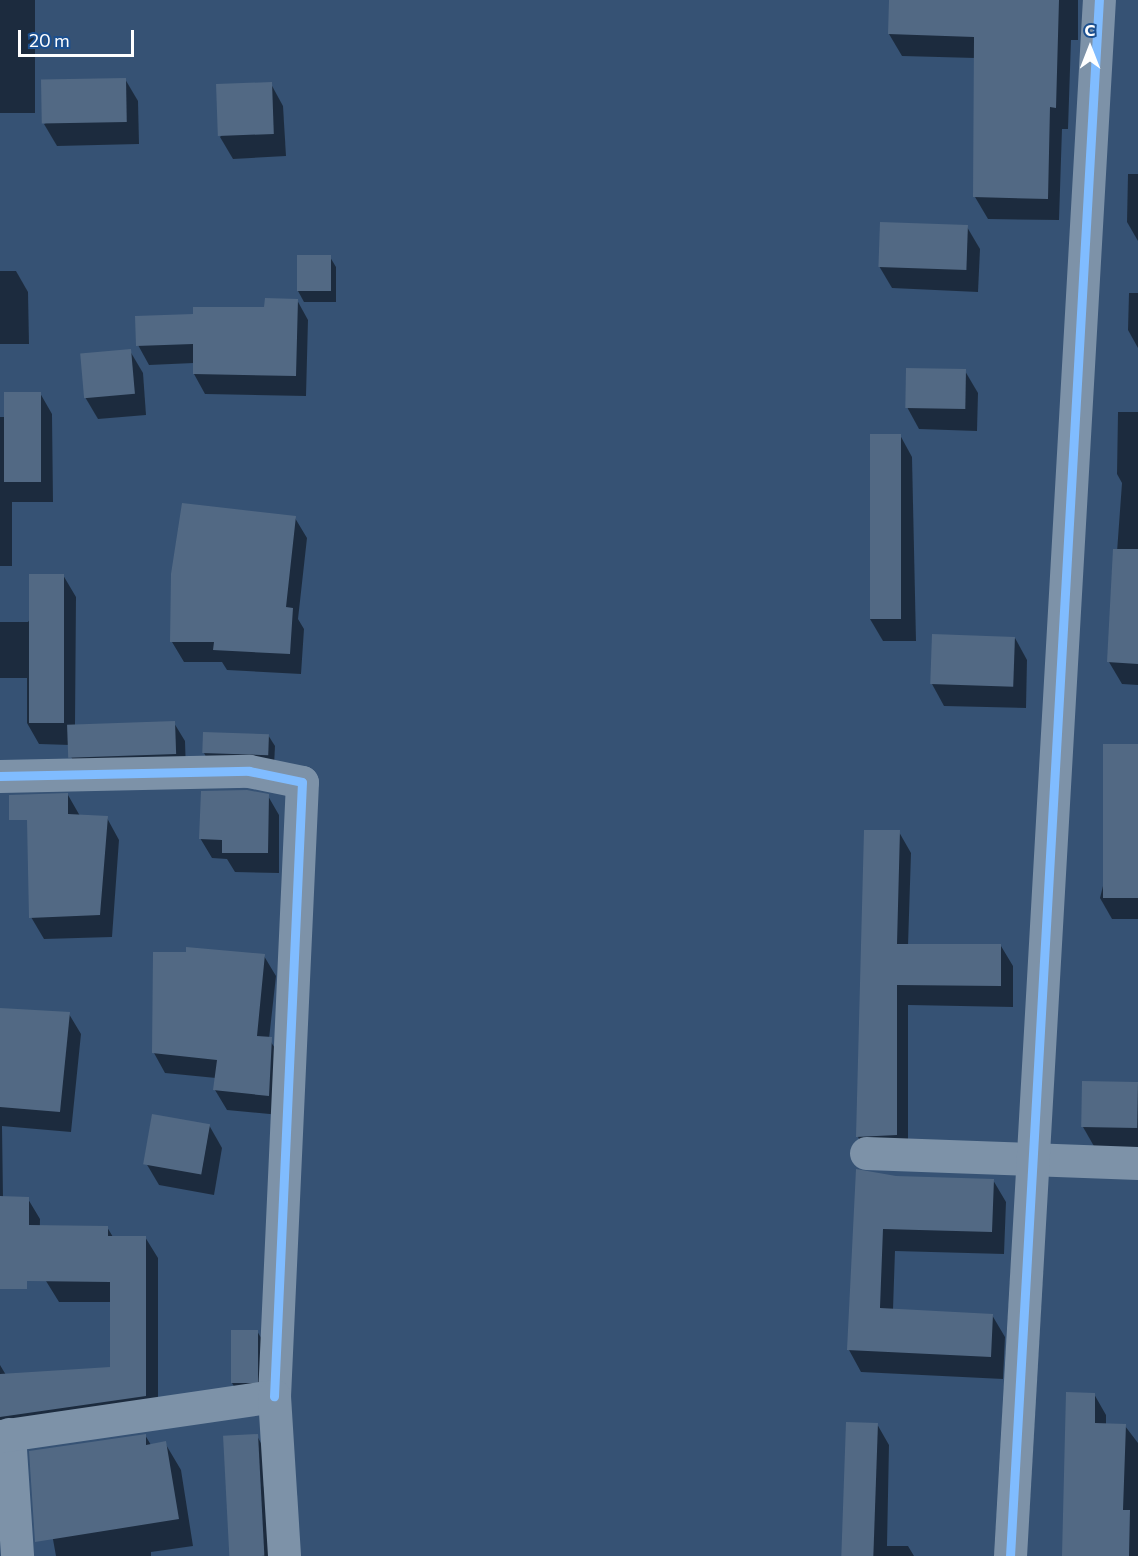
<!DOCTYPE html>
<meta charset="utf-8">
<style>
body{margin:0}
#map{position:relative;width:1138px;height:1556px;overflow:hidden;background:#365274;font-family:Commissioner,sans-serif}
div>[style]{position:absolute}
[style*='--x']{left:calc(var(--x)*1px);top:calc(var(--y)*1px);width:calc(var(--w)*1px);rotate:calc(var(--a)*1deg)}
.shadow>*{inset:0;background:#0007;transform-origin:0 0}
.building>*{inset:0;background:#526984;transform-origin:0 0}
.minor>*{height:33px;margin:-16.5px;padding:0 16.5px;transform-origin:16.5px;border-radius:16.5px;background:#7d92a8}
.cycleway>*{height:9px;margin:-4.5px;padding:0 4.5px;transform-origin:4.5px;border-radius:4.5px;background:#80bcff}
span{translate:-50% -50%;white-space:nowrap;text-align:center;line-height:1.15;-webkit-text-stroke:4.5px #1b4f8f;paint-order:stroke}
.north{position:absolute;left:1060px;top:18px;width:60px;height:60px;-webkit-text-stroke:4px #1b4f8f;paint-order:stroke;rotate:0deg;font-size:16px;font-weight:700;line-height:24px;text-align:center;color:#fff}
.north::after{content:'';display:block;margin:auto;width:21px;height:27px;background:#fff;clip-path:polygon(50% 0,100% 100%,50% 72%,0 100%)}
.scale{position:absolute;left:18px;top:30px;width:116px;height:27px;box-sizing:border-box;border:3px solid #fff;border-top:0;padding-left:8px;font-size:18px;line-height:21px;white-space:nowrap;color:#fff;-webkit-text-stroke:4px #1b4f8f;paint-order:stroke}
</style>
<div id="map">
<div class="shadow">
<i style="left:0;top:0;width:35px;height:113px"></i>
<i style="clip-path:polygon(890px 0,1078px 0,1078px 40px,1071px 40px,1068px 129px,1062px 129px,1059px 220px,988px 219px,975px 197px,975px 58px,902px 56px,889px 34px)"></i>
<i style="clip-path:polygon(125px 79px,138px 101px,139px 144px,57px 146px,44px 124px)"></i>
<i style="clip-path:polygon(271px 84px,283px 106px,286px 156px,233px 159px,220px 137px)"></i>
<i style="clip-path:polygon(1128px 174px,1138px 174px,1138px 241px,1127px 222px)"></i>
<i style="clip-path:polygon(967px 227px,980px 249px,978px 292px,892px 288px,879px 266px)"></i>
<i style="clip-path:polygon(298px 257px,330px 257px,336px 267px,336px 302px,304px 302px,298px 291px)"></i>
<i style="clip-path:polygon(0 271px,16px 271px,28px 292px,29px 344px,0 344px)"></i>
<i style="clip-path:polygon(1129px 293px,1138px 293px,1138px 348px,1128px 330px)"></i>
<i style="clip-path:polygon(297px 300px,308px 320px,306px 396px,205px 394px,194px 374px,194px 363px,149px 365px,138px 345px,194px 315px,266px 309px)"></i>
<i style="clip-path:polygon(130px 351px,143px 373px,146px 415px,98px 419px,85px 397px,82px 355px)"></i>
<i style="clip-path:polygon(965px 371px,978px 393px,977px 431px,919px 429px,907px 407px)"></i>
<i style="clip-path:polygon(40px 393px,52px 414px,53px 502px,12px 502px,12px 566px,0 566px,0 417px,6px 417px)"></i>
<i style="clip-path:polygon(1118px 412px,1138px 412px,1138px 685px,1122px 684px,1109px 662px,1122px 483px,1117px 474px)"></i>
<i style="clip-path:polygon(900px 435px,912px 457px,916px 641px,883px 641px,870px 619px)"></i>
<i style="clip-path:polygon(295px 518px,307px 538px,298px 619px,304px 629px,301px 674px,227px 670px,222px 662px,184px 662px,172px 642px)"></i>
<i style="clip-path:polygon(63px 575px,76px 597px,75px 726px,174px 723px,185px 741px,186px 772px,81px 774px,70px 755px,70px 745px,39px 744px,27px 723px,27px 678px,0 678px,0 622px,28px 622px)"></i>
<i style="clip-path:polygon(1015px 638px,1027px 660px,1026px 708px,944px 706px,932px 684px)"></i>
<i style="clip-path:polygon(268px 735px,275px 746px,274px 766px,210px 764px,204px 753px)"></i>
<i style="clip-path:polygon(1138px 746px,1138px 919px,1112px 919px,1100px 898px)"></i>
<i style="clip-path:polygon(68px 795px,80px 816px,107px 818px,119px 840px,112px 937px,44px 939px,31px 917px)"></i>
<i style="clip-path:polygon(268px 796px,279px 815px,279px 873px,235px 872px,227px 859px,212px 858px,200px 838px)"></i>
<i style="clip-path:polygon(899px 832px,911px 853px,908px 946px,1001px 946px,1013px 966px,1013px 1007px,908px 1005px,908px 1156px,870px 1157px,858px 1137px)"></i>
<i style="clip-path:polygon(264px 956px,276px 976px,269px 1039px,282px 1059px,280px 1115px,227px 1110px,215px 1090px,216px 1078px,165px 1073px,154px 1053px)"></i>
<i style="clip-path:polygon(0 1010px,69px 1014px,81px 1034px,71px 1132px,2px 1126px,3px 1198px,28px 1199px,40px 1219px,39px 1268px,0 1266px)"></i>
<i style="clip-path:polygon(1138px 1084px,1138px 1149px,1095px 1148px,1083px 1127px)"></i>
<i style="clip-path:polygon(209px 1125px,222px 1148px,214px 1195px,159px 1185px,146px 1163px)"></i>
<i style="clip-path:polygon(896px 1177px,993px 1180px,1006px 1202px,1004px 1254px,895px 1251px,893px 1310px,992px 1315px,1005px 1337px,1003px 1379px,861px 1372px,849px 1350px)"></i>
<i style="clip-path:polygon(107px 1227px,113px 1237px,145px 1237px,158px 1258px,158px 1417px,0 1445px,0 1365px,6px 1375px,111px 1368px,111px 1302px,59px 1302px,46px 1281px)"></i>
<i style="clip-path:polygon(232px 1331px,257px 1331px,270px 1353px,268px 1402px,245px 1405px,232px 1383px)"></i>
<i style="clip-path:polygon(1094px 1394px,1106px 1415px,1106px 1425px,1125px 1426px,1138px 1443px,1138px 1556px,1063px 1556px)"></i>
<i style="clip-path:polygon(877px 1424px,889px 1445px,887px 1546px,908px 1546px,914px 1556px,844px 1556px)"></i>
<i style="clip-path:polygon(145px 1435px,151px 1445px,165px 1443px,181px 1470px,193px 1546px,151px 1552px,151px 1556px,56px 1556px,37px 1451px)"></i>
<i style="clip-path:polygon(257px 1436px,275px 1468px,281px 1556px,233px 1556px)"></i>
</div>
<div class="building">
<i style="clip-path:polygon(889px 0,1059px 0,1056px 108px,1050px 107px,1048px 199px,973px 197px,974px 37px,888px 34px)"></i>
<i style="left:126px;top:78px;width:44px;height:85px;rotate:89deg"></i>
<i style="left:272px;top:82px;width:52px;height:56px;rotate:88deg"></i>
<i style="left:880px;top:222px;width:88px;height:45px;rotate:2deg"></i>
<i style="left:297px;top:255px;width:34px;height:36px"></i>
<i style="clip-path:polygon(265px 298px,298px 299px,296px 376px,193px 374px,193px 344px,136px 346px,135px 316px,193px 314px,193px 307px,264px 307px)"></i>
<i style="left:131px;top:349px;width:45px;height:51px;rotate:85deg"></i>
<i style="left:906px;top:368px;width:60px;height:40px;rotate:1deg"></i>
<i style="left:4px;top:392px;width:37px;height:90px"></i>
<i style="left:870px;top:434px;width:31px;height:185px"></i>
<i style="clip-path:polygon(182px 503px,296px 516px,286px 607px,293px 608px,290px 654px,213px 650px,214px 642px,170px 642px,171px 574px)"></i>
<i style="clip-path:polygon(1113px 549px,1138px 549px,1138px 664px,1107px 662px)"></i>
<i style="left:29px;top:574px;width:35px;height:149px"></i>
<i style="left:932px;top:634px;width:83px;height:50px;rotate:2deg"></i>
<i style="left:175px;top:721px;width:33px;height:108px;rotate:88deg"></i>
<i style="left:203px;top:732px;width:66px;height:21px;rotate:2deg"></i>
<i style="left:1103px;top:744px;width:35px;height:154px"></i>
<i style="clip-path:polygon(247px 790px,269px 794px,268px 853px,222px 853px,222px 840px,199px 839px,201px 791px)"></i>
<i style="clip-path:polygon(68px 793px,68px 814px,108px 816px,100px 915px,29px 918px,27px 820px,9px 820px,9px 795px)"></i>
<i style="clip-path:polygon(864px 830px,900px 830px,897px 944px,1001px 944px,1001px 986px,897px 985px,897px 1135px,856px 1137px)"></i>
<i style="clip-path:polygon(186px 947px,265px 954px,257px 1036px,272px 1037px,269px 1096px,213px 1090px,217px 1060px,152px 1053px,153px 952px,186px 952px)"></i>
<i style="clip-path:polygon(0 1008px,70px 1012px,60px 1112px,0 1107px)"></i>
<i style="left:1082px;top:1081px;width:56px;height:46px;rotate:1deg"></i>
<i style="left:152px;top:1114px;width:59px;height:51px;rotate:10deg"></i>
<i style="clip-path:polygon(856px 1169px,896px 1176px,994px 1179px,992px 1232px,883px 1229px,880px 1308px,993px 1314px,991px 1357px,847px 1350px)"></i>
<i style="clip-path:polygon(0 1196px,29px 1197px,29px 1225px,108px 1226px,108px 1236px,146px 1236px,146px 1396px,0 1417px,0 1374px,110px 1367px,110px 1282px,27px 1281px,27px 1289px,0 1289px)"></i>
<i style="left:231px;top:1330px;width:27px;height:53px"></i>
<i style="clip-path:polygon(1066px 1392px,1095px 1393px,1095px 1423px,1126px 1424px,1123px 1510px,1130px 1510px,1129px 1556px,1062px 1556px)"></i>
<i style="left:846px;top:1422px;width:32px;height:134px;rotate:2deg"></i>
<i style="clip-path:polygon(146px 1434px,146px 1445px,166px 1441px,179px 1519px,35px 1542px,29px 1451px)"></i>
<i style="left:258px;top:1434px;width:122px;height:35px;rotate:87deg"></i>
</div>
<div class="minor">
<i style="--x:0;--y:776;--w:249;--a:-1.2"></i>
<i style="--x:249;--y:771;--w:54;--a:11.7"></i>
<i style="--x:302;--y:782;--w:615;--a:92.61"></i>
<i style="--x:866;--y:1153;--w:272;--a:2.1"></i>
<i style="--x:9;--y:1434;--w:122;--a:86.2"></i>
<i style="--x:0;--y:1436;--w:277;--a:-8.3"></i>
<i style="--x:274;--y:1396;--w:160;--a:86.4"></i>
<i style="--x:1010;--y:1556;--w:1559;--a:-86.73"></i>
</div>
<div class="cycleway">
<i style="--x:0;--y:776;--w:249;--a:-1.2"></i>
<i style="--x:249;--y:771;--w:54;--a:11.7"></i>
<i style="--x:302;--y:782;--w:615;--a:92.61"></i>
<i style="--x:1010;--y:1556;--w:1559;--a:-86.73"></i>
</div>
<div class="north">С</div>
<div class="scale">20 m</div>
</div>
